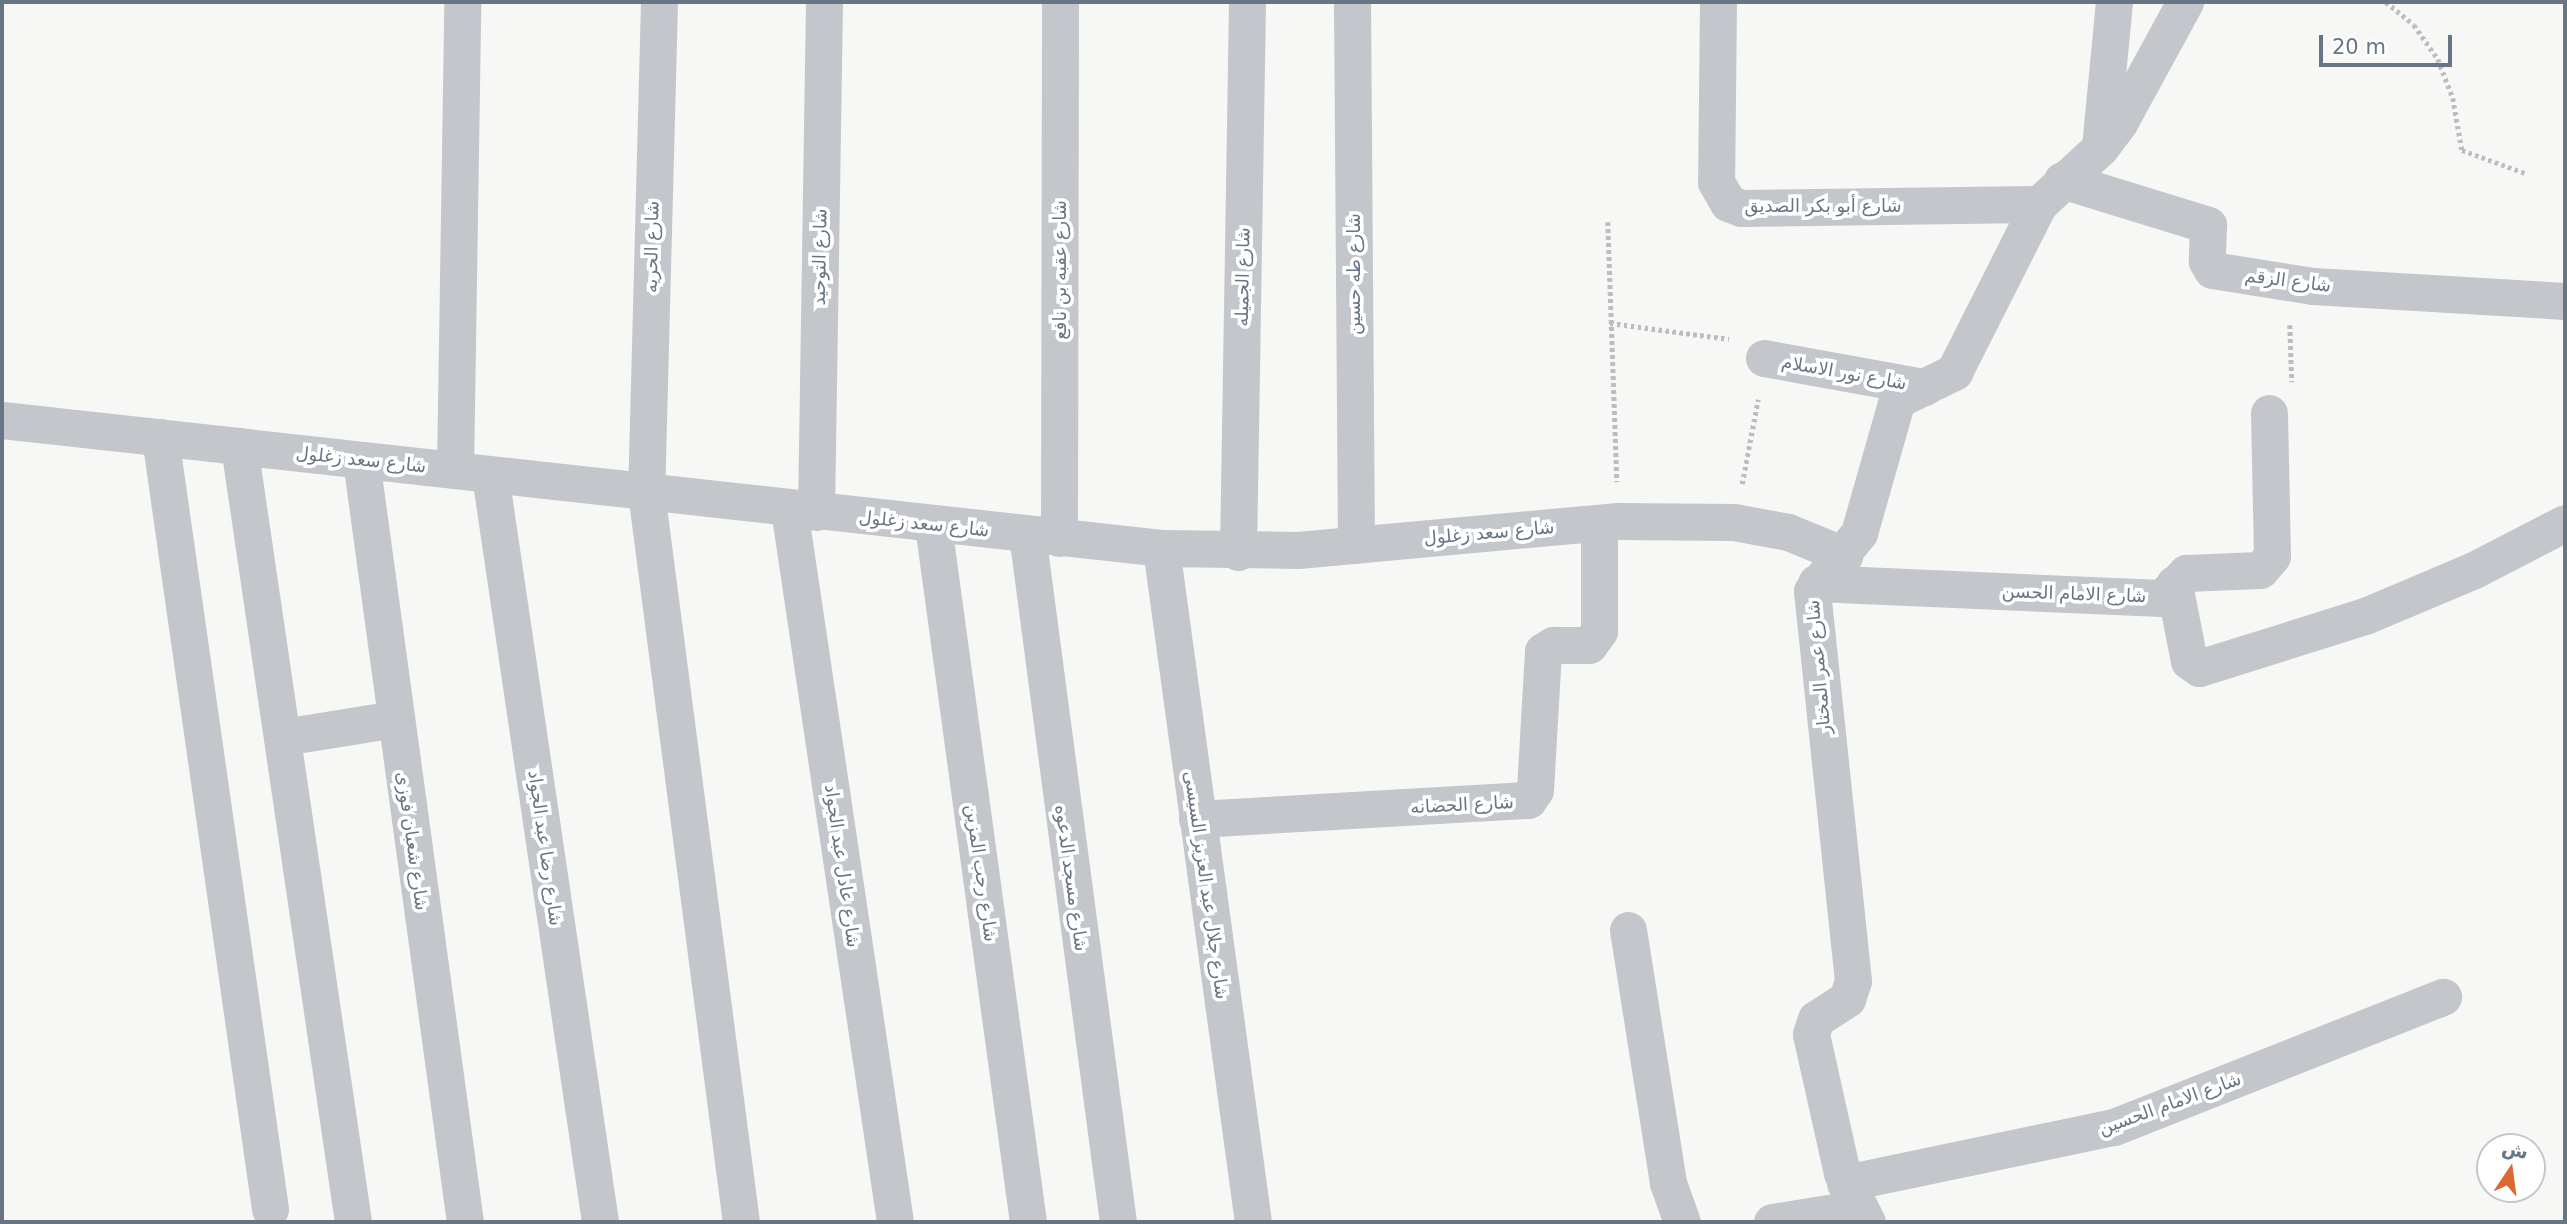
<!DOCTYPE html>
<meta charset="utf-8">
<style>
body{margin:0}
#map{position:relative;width:2567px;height:1224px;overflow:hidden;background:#f7f7f5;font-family:"DejaVu Sans",Vazirmatn,sans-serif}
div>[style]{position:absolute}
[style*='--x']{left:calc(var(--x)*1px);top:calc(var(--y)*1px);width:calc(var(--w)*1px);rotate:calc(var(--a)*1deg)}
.path>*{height:4.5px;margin-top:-2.25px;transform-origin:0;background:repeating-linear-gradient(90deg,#bbbdc0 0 3.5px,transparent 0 7px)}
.street>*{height:37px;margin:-18.5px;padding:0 18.5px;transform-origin:18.5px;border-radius:18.5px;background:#c3c6ca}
span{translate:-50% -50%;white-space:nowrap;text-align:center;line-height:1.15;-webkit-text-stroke:7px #fff;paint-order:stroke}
.street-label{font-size:18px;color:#687584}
.frame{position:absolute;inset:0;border:4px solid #687584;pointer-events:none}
.north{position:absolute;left:2476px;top:1133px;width:70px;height:70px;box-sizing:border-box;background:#fff;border:2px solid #c3c8ce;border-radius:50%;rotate:13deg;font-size:19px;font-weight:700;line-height:28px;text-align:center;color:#687584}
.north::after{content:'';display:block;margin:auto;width:24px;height:32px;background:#db6931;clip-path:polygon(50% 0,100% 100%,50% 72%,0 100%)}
.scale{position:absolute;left:2319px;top:35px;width:133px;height:32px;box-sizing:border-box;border:4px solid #687584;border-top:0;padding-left:9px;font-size:21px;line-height:24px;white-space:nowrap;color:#687584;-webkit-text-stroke:5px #fff;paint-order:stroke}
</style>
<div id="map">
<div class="path">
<i style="--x:2386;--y:2;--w:36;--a:39"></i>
<i style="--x:2414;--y:25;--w:42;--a:54.8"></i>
<i style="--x:2438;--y:59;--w:42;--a:69"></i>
<i style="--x:2453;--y:98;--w:53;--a:80.2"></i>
<i style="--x:2462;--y:150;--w:67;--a:20.1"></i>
<i style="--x:1608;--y:222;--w:260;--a:88"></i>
<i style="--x:1610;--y:323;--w:120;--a:7.7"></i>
<i style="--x:2290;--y:325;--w:57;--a:88"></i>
<i style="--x:1742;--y:484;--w:86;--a:-79.3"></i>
</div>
<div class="street">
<i style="--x:659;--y:2;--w:490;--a:91.5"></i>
<i style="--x:646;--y:492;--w:736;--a:82.59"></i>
<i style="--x:1352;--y:2;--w:543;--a:89.58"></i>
<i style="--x:1718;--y:2;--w:180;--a:90.6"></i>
<i style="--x:1716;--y:182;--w:24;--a:60"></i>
<i style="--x:1728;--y:203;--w:14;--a:21"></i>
<i style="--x:1741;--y:208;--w:298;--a:-0.8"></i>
<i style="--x:2100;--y:147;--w:146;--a:-84.5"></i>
<i style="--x:2062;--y:180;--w:153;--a:17.1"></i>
<i style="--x:2208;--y:225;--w:36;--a:92"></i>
<i style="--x:2207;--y:261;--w:10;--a:61"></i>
<i style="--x:2212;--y:270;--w:102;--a:9"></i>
<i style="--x:2313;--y:286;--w:252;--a:3.4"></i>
<i style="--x:1764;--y:358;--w:163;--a:10.3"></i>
<i style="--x:2;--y:420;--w:1166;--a:6.3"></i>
<i style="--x:1161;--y:548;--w:137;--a:0.8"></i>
<i style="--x:1298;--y:550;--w:322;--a:-5.2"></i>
<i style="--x:1619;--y:521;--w:115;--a:0.5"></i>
<i style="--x:1734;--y:522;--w:55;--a:10.5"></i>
<i style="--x:1788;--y:532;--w:61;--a:22.3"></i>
<i style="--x:160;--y:437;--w:780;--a:81.89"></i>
<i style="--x:239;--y:446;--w:784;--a:81.64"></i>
<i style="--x:361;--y:460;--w:769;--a:82.23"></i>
<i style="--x:455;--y:470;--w:468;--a:-89.1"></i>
<i style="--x:490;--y:475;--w:755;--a:81.62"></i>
<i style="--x:789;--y:509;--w:721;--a:81.54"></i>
<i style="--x:816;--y:512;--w:510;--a:-89.1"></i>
<i style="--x:933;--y:525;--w:703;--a:82.24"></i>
<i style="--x:1027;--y:534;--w:694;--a:82.47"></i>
<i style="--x:1059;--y:538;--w:536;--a:-89.89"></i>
<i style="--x:1161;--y:548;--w:680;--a:82.23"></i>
<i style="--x:1238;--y:552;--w:550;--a:-89.06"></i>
<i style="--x:1816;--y:583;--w:346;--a:2.5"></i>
<i style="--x:2162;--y:598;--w:35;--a:-46"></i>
<i style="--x:2186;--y:573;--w:74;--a:-2.3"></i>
<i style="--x:2260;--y:570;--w:18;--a:-49"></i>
<i style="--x:2272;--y:556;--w:143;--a:-91.2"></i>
<i style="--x:2174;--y:584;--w:78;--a:79"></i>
<i style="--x:2189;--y:661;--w:12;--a:35"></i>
<i style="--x:2199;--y:668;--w:174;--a:-17.4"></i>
<i style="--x:2365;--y:616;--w:118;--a:-22.9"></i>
<i style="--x:2474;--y:570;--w:102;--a:-27.3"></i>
<i style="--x:283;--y:737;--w:113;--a:-9.1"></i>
<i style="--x:1197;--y:819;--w:332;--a:-3.3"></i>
<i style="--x:1528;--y:800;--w:12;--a:-55"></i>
<i style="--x:1535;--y:790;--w:139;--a:-86.7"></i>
<i style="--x:1543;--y:651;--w:12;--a:-31"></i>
<i style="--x:1553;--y:645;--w:36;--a:0"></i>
<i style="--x:1589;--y:645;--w:17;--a:-54"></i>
<i style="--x:1599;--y:631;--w:108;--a:-90"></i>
<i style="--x:1628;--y:930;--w:256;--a:81"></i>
<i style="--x:1668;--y:1183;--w:41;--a:70.3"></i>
<i style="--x:1845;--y:1183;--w:275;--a:-11.8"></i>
<i style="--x:2114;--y:1127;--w:354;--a:-21.6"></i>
<i style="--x:1772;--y:1222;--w:88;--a:-9.1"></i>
<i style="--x:1867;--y:1222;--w:55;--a:-117"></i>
<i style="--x:1842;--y:1173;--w:142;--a:-102.6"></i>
<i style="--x:1811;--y:1034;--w:16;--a:-72"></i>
<i style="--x:1816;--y:1019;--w:37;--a:-33"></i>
<i style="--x:1847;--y:999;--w:19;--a:-72"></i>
<i style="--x:1853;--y:981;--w:392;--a:-96"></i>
<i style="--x:1812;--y:591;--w:75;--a:-51"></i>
<i style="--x:1859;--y:533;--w:138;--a:-74.1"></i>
<i style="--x:1897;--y:400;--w:64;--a:-26.2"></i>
<i style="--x:1954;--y:372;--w:188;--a:-63.2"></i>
<i style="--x:2039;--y:204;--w:83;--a:-42.6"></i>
<i style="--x:2100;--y:148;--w:31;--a:-53"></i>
<i style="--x:2119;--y:123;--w:138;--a:-61.4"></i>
</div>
<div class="street-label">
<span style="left:1823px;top:206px">شارع أبو بكر الصديق</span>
<span style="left:652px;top:247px;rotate:-89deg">شارع الحريه</span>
<span style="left:820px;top:257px;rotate:-89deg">شارع التوحيد</span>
<span style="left:1060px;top:270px;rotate:-90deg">شارع عقبه بن نافع</span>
<span style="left:1354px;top:274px;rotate:-90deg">شارع طه حسين</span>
<span style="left:1243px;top:277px;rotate:-89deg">شارع الجميله</span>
<span style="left:2288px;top:281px;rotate:7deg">شارع الزقم</span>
<span style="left:1844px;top:373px;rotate:10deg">شارع نور الاسلام</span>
<span style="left:361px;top:460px;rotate:6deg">شارع سعد زغلول</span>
<span style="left:924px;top:524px;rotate:6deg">شارع سعد زغلول</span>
<span style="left:1489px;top:533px;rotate:-5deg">شارع سعد زغلول</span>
<span style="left:2074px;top:594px;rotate:2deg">شارع الامام الحسن</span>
<span style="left:1819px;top:667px;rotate:-95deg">شارع عمر المختار</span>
<span style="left:1462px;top:805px;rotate:-3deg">شارع الحضانه</span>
<span style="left:412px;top:841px;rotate:82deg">شارع شعبان فوزى</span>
<span style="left:545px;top:848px;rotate:82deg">شارع رضا عبد الجواد</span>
<span style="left:842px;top:866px;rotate:82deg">شارع عادل عبد الجواد</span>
<span style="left:981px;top:873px;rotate:82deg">شارع رجب المزين</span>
<span style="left:1071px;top:878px;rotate:82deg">شارع مسجد الدعوه</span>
<span style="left:1206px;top:885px;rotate:82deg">شارع جلال عبد العزيز السيسى</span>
<span style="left:2170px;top:1104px;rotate:-20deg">شارع الامام الحسين</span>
</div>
<div class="frame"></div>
<div class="north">ش</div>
<div class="scale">20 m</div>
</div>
